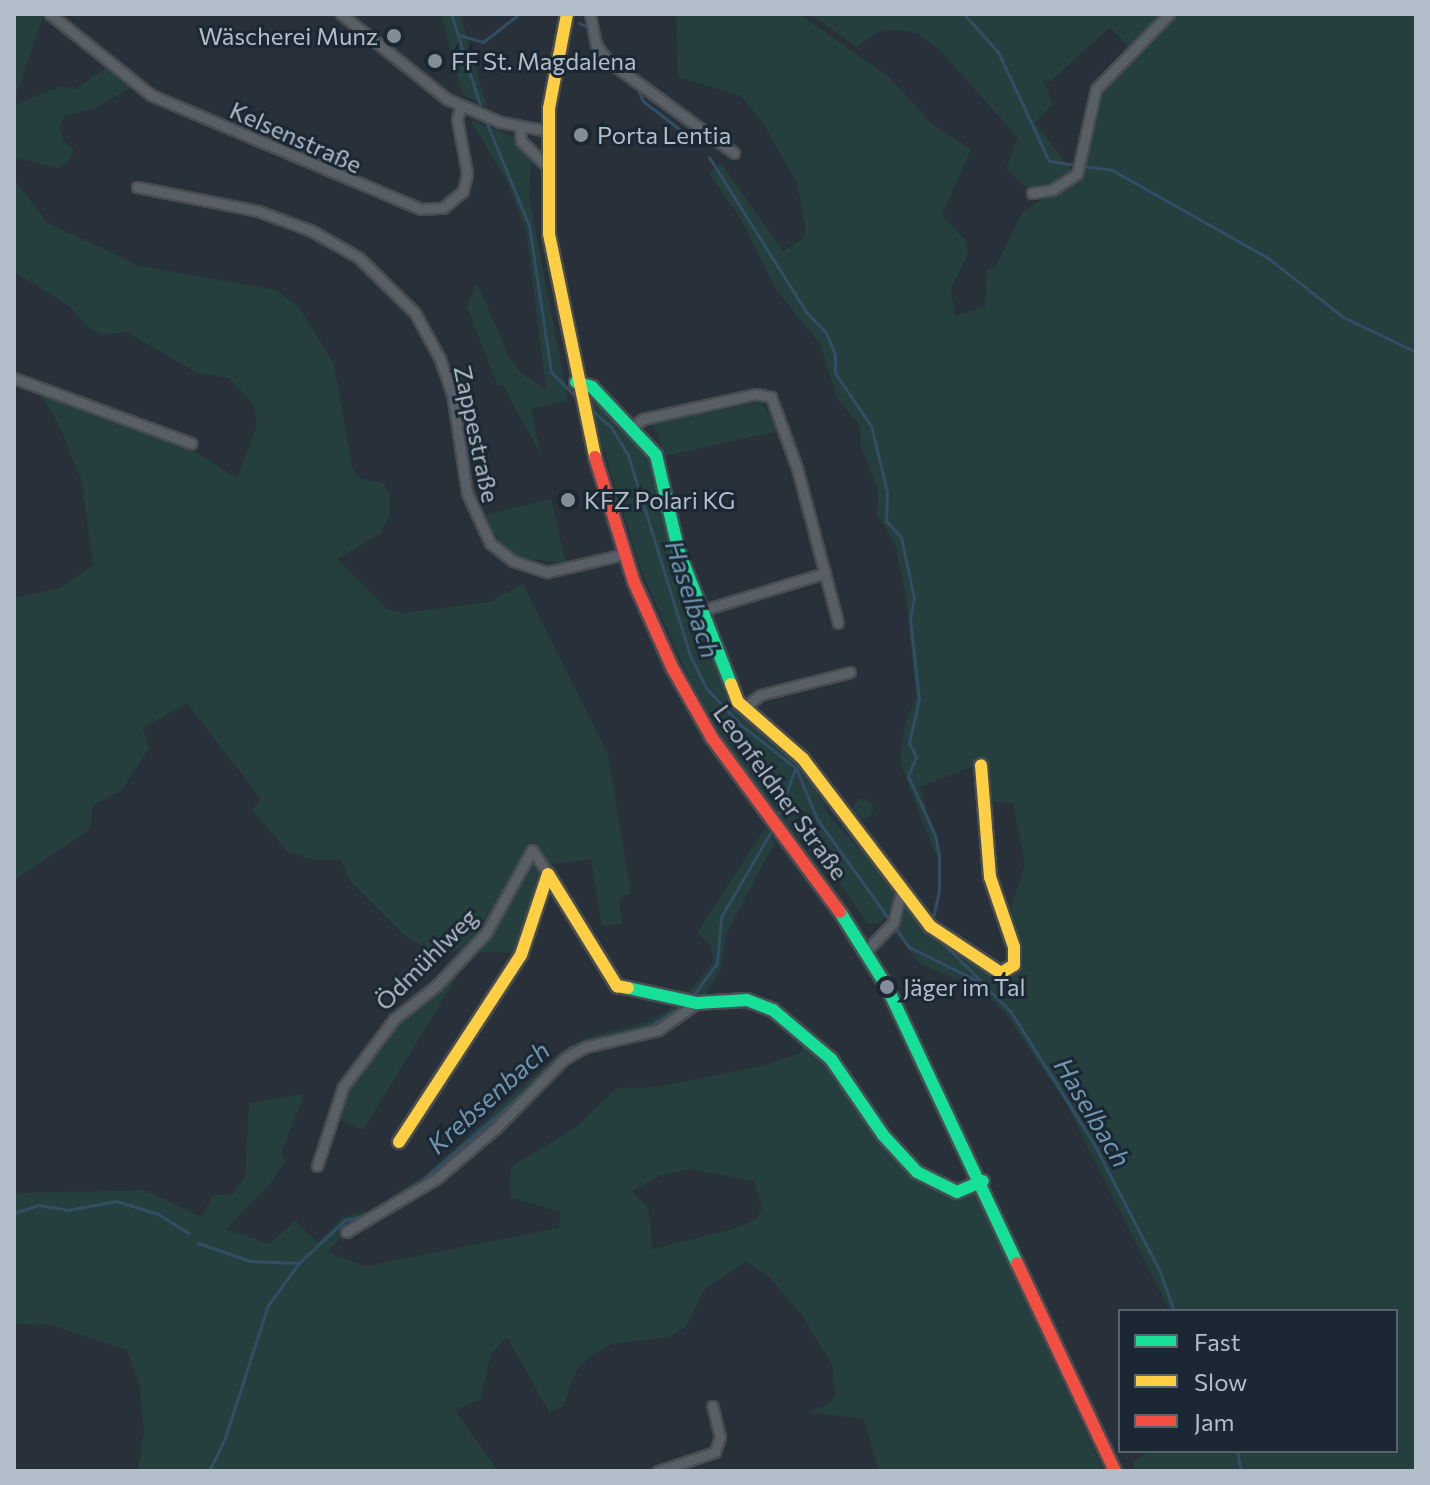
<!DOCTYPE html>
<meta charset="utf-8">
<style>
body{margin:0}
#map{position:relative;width:1430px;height:1485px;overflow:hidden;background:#283139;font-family:Commissioner,sans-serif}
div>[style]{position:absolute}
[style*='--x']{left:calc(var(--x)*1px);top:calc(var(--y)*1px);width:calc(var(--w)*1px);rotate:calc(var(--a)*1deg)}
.green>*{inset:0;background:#253e3e}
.round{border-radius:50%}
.stream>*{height:3px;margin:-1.5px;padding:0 1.5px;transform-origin:1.5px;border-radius:1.5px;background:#334d63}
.roads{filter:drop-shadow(2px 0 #474d53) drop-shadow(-2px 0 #474d53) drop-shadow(0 2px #474d53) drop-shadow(0 -2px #474d53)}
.street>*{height:9px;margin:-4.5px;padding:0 4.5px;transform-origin:4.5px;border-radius:4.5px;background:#595f66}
.fast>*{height:12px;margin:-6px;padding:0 6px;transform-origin:6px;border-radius:6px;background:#16e098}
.slow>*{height:12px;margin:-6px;padding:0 6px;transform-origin:6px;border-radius:6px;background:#ffcf43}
.jam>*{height:12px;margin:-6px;padding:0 6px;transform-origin:6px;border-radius:6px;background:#f24e42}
.dots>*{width:22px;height:22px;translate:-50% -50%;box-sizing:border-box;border:4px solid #1b2833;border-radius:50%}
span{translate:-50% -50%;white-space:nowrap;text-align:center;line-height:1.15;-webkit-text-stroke:6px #1b2833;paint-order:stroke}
.poi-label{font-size:24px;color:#b2beca}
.right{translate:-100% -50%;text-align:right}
.left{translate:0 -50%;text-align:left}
.street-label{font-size:24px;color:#b2beca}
.water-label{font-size:26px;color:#7094af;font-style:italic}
.frame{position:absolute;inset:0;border:16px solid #b2beca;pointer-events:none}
.legend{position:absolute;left:1118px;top:1309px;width:280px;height:144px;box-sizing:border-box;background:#1b2833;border:2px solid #57646f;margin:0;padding:10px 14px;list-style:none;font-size:24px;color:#b2beca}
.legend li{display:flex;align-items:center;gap:16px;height:40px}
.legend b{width:40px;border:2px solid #57646f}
</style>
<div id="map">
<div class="green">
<i style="clip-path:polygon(14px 14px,44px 14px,14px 102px)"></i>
<i style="clip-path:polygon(441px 14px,460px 14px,487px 107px,462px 94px)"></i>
<i style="clip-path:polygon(676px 14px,799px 14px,889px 77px,933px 125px,971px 149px,942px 215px,966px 241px,968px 255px,951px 289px,955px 316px,985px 306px,987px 269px,994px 269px,1022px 212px,1079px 176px,1096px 96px,1173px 14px,1416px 14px,1416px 1471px,1135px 1471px,1133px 1462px,1150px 1451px,1396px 1451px,1396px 1311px,1170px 1311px,1067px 1105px,1007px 1015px,982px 990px,920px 964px,893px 930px,906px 902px,963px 954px,1003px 977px,1017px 947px,1011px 909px,1025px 865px,1013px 803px,990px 802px,984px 762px,920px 787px,941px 858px,935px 853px,900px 763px,905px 725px,916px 697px,906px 598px,895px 543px,877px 515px,878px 489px,861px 447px,860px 426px,837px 398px,820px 344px,777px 291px,741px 219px,709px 173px,721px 163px,783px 251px,803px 239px,806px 229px,797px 184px,765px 126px,741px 96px,678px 77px)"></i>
<i style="clip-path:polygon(810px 14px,1167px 14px,1131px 49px,1110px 27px,1051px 81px,1043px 81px,1053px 104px,1035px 123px,1074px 173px,1041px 189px,1023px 185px,1006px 168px,1018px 138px,939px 49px,917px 33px,898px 30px,879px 31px,857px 47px)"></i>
<i style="clip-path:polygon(109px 66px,132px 87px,95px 108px,65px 116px,60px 126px,63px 140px,74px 150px,69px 161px,58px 168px,14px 157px,14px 105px,62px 86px,75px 89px)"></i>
<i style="clip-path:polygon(470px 120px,515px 137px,531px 159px,529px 197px,568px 400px,531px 409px,541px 456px,503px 385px,498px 386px,467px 307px,477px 283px,509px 357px,522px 374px,546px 389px,526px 230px,506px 179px)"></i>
<i style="clip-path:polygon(14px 180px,48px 223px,140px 266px,276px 290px,299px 307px,334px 364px,352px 468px,361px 479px,383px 483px,389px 493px,389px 517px,381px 533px,337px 559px,387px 609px,402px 613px,489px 602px,523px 584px,608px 754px,631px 893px,619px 899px,622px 924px,602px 926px,591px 859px,553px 864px,538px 874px,517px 953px,472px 952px,363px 1130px,336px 1117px,347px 1089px,387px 1031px,471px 953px,429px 949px,405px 936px,350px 881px,341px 860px,314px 860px,287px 851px,252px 810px,261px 799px,187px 703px,143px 728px,149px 748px,121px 791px,93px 805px,90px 829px,14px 880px,14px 598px,60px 588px,93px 566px,82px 482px,59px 425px,39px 392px,190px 449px,237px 478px,257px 425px,254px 405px,229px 378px,195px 372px,127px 332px,103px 335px,90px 329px,68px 305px,14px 272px)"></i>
<i style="clip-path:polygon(587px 395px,629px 431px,652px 462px,671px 544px,726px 697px,735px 711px,802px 764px,832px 820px,894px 884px,895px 903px,881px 923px,868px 924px,838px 880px,822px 869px,731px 750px,694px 689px,641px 570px)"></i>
<i style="clip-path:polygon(762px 402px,778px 431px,665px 456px,653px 422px)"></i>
<i style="clip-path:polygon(551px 499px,566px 563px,521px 558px,503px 546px,482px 516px)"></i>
<i class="round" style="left:853px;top:799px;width:20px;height:20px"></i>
<i style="clip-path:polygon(765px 828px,775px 842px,726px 934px,721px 969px,704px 997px,685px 997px,713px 962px,711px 946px,697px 933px)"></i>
<i style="clip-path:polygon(evenodd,679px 1003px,688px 1004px,658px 1026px,583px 1044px,434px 1176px,344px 1235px,327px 1252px,366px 1266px,559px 1228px,560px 1212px,510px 1197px,511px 1167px,575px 1128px,617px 1088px,657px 1087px,766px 1065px,800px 1053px,807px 1038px,900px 1162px,942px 1193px,976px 1193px,1104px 1471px,879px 1471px,864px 1419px,808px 1412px,829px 1404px,835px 1395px,832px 1365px,802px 1315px,768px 1276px,746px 1261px,704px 1290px,686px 1327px,669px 1337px,612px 1344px,590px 1356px,576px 1371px,563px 1406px,549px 1412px,507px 1337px,491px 1354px,480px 1400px,455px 1410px,498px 1471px,138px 1471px,144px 1431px,139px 1382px,127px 1350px,51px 1325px,14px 1324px,14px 1193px,144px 1190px,202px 1217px,213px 1195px,233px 1194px,245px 1176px,249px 1103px,304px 1094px,281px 1154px,285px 1161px,271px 1183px,226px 1229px,269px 1244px,295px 1221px,318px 1243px,343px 1217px,369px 1211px,428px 1173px,560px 1052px,586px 1038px,650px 1021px,679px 1003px,689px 1169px,754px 1181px,762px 1209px,756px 1219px,737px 1228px,653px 1249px,648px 1207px,632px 1191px,660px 1176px,689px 1169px)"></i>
</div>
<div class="stream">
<i style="--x:451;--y:14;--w:102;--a:72.3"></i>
<i style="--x:964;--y:14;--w:51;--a:48.2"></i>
<i style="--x:998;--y:52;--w:120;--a:64.9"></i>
<i style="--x:1049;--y:161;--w:64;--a:8.1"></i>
<i style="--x:1112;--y:170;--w:179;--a:29.4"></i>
<i style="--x:1268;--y:258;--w:95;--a:38.2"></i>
<i style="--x:1343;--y:317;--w:81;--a:25.6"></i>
<i style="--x:579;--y:23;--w:13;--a:23"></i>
<i style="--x:597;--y:32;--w:21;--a:65"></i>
<i style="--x:606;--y:51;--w:34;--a:43"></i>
<i style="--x:459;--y:35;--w:25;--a:16"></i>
<i style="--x:483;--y:42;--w:46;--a:-37.9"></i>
<i style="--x:636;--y:85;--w:17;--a:66"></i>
<i style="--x:643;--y:101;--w:62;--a:37.8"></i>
<i style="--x:485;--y:119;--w:115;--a:67.5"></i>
<i style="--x:529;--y:225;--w:149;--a:81.5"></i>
<i style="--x:551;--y:372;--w:35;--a:45"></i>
<i style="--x:709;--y:157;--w:184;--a:57.9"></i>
<i style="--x:807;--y:313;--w:28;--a:46"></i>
<i style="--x:826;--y:333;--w:23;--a:67"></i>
<i style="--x:835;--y:354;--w:19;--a:90"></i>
<i style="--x:835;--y:373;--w:64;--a:55.8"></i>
<i style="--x:871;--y:426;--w:68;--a:76.4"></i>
<i style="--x:887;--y:492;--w:29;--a:92"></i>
<i style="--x:886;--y:521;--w:22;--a:47"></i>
<i style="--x:901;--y:537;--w:62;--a:78"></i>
<i style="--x:914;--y:598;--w:20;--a:101"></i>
<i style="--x:910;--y:618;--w:81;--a:83.7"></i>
<i style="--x:919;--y:699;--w:45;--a:102.8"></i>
<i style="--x:909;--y:743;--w:16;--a:63"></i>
<i style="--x:916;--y:757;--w:21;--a:113"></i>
<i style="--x:908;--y:776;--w:65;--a:65.4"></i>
<i style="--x:935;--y:835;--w:21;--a:79"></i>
<i style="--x:939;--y:856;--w:35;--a:90"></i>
<i style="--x:939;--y:891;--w:31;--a:103"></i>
<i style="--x:588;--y:407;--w:30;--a:41"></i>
<i style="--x:611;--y:427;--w:33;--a:59"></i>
<i style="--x:628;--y:455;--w:209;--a:72.8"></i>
<i style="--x:690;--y:655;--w:37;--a:64"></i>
<i style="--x:706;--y:688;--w:51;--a:46.6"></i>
<i style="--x:741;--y:725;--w:70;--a:38"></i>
<i style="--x:796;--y:768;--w:55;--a:67.6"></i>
<i style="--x:817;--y:819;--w:158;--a:54.3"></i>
<i style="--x:909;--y:947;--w:81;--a:26.3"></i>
<i style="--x:982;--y:983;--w:41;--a:45"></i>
<i style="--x:1011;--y:1012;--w:154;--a:57.8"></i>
<i style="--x:1093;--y:1142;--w:146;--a:62.7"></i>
<i style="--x:1160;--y:1272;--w:41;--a:70.3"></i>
<i style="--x:777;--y:818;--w:52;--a:-69.8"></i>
<i style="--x:936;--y:936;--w:62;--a:45"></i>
<i style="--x:692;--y:997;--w:42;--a:-53.7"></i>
<i style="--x:717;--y:963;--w:46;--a:-85"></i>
<i style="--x:721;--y:917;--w:103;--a:-59.7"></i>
<i style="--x:549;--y:1068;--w:30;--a:-45"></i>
<i style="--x:570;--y:1047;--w:83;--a:-14.7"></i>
<i style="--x:650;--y:1026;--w:39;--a:-32"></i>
<i style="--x:415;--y:1186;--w:159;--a:-40.9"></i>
<i style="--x:14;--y:1213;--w:25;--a:-18"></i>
<i style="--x:38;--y:1205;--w:30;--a:9"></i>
<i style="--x:68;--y:1210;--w:49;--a:-10.6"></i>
<i style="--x:116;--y:1201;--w:44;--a:17.2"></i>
<i style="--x:158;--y:1214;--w:36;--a:32"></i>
<i style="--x:198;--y:1243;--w:55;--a:19.1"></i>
<i style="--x:250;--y:1261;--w:49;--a:2.3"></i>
<i style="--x:1237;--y:1451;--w:20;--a:79"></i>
<i style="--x:209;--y:1471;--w:37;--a:-64"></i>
<i style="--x:225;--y:1438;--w:140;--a:-72.1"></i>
<i style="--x:268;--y:1305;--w:52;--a:-53.6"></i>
<i style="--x:299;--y:1263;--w:63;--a:-43.1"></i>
<i style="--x:345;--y:1220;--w:19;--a:-12"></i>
</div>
<div class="roads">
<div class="street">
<i style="--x:50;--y:14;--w:129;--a:38.7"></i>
<i style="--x:151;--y:95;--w:293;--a:22.9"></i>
<i style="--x:421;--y:209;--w:22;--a:-3"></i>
<i style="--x:443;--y:208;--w:26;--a:-40"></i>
<i style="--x:463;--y:191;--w:18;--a:-77"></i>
<i style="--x:467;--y:173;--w:55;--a:-100.5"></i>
<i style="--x:457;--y:119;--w:14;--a:-73"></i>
<i style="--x:341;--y:14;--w:136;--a:38.7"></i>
<i style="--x:447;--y:99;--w:58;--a:23.5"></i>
<i style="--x:500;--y:122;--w:49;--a:10.6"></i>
<i style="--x:590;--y:14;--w:32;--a:79"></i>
<i style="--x:596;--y:45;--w:20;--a:53"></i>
<i style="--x:608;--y:61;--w:156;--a:36.1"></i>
<i style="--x:520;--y:127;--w:14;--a:86"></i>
<i style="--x:521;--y:141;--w:35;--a:44"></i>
<i style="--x:137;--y:187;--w:123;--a:11.2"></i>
<i style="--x:258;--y:211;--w:55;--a:20.1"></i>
<i style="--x:310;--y:230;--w:55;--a:29.4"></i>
<i style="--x:358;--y:257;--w:80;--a:44.5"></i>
<i style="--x:415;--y:313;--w:52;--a:61.5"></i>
<i style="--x:440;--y:359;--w:36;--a:71"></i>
<i style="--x:452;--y:393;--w:101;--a:81.5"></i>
<i style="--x:467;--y:493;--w:55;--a:65.3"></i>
<i style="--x:490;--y:543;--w:29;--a:38"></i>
<i style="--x:513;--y:561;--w:36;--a:18"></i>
<i style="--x:547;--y:572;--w:80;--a:-13"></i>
<i style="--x:1032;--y:193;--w:20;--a:-9"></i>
<i style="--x:1052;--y:190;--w:30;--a:-33"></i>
<i style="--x:1077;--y:174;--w:87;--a:-77.4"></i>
<i style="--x:1096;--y:89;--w:105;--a:-45.8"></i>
<i style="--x:14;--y:378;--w:189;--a:20.2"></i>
<i style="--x:632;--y:427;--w:14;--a:-36"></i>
<i style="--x:643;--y:419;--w:116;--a:-12.5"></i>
<i style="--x:756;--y:394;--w:15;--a:11"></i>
<i style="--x:771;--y:397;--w:76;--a:69.9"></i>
<i style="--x:797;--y:468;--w:160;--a:75.2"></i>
<i style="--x:700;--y:611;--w:131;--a:-16.9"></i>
<i style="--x:743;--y:708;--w:21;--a:-37"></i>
<i style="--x:760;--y:695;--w:93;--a:-14.3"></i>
<i style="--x:866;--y:951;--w:39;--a:-46"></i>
<i style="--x:893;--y:923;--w:34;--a:-75"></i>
<i style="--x:317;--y:1166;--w:83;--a:-71.8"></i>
<i style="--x:343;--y:1087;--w:85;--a:-53.1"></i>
<i style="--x:394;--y:1019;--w:55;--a:-38.3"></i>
<i style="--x:437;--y:985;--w:71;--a:-46.7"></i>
<i style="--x:486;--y:933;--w:95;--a:-61"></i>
<i style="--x:532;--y:850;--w:29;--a:56"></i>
<i style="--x:346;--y:1232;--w:104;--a:-30.5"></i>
<i style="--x:436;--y:1179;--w:79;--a:-40.4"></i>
<i style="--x:496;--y:1128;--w:97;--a:-45.4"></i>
<i style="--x:564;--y:1059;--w:24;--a:-30"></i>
<i style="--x:585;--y:1047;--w:75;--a:-13.1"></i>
<i style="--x:658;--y:1030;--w:47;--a:-34.7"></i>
<i style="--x:658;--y:1471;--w:60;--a:-18.4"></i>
<i style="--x:715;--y:1452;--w:16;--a:-72"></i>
<i style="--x:720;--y:1437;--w:32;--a:-104"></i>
</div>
<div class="fast">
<i style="--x:576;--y:382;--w:17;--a:17"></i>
<i style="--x:592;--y:387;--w:93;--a:46.7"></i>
<i style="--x:656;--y:455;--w:100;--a:76.7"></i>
<i style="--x:679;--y:552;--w:142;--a:68.5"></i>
<i style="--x:840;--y:912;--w:89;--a:57.9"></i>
<i style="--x:887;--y:987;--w:305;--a:64.8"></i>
<i style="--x:628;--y:988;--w:71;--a:12.3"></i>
<i style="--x:697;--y:1003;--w:50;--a:-3.4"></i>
<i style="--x:747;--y:1000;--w:28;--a:21"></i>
<i style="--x:773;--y:1010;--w:76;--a:40.2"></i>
<i style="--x:831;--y:1059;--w:92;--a:55.6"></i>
<i style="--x:883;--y:1135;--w:50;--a:47.4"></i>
<i style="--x:917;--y:1172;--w:45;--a:26.6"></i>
<i style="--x:957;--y:1192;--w:28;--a:-23"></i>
</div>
<div class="slow">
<i style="--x:567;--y:14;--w:96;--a:100.8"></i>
<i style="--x:549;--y:108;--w:126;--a:90"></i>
<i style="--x:549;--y:234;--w:228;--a:78.3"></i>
<i style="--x:731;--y:684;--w:19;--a:69"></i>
<i style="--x:738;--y:702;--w:86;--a:41.2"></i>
<i style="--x:803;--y:759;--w:210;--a:52.7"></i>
<i style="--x:930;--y:926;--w:85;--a:33.5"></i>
<i style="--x:1001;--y:973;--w:15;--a:-32"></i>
<i style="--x:1014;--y:965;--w:18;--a:-90"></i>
<i style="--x:1014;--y:947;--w:74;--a:-108.9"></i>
<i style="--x:990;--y:877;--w:112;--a:-94.6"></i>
<i style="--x:399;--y:1142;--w:223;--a:-56.9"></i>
<i style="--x:521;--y:955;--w:85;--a:-71.6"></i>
<i style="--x:548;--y:874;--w:132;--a:58.4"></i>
<i style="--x:617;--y:986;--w:11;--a:10"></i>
</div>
<div class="jam">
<i style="--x:595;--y:457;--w:131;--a:72.7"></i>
<i style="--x:634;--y:582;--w:95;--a:65.9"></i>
<i style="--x:673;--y:669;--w:79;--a:60.5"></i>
<i style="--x:712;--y:738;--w:216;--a:53.7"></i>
<i style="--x:1017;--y:1263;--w:230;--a:64.8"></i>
</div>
</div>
<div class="dots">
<i style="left:394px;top:36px;background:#828d97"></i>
<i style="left:435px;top:61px;background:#828d97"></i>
<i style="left:581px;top:135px;background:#828d97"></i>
<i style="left:568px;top:500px;background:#828d97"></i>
<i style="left:887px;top:987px;background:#828d97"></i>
</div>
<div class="poi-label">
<span class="right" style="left:378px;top:36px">Wäscherei Munz</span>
<span class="left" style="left:451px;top:61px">FF St. Magdalena</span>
<span class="left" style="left:597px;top:135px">Porta Lentia</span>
<span class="left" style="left:584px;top:500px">KFZ Polari KG</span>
<span class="left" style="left:903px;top:987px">Jäger im Tal</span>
</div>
<div class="street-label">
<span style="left:296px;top:137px;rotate:24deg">Kelsenstraße</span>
<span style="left:477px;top:434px;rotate:78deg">Zappestraße</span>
<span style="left:781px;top:792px;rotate:54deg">Leonfeldner Straße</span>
<span style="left:426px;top:959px;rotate:-45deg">Ödmühlweg</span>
</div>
<div class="water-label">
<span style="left:693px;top:599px;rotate:72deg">Haselbach</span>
<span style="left:488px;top:1097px;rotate:-42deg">Krebsenbach</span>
<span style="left:1093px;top:1112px;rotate:59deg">Haselbach</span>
</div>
<div class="frame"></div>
<ul class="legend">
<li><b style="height:10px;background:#16e098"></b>Fast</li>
<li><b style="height:10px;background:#ffcf43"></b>Slow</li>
<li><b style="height:10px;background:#f24e42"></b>Jam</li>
</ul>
</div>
